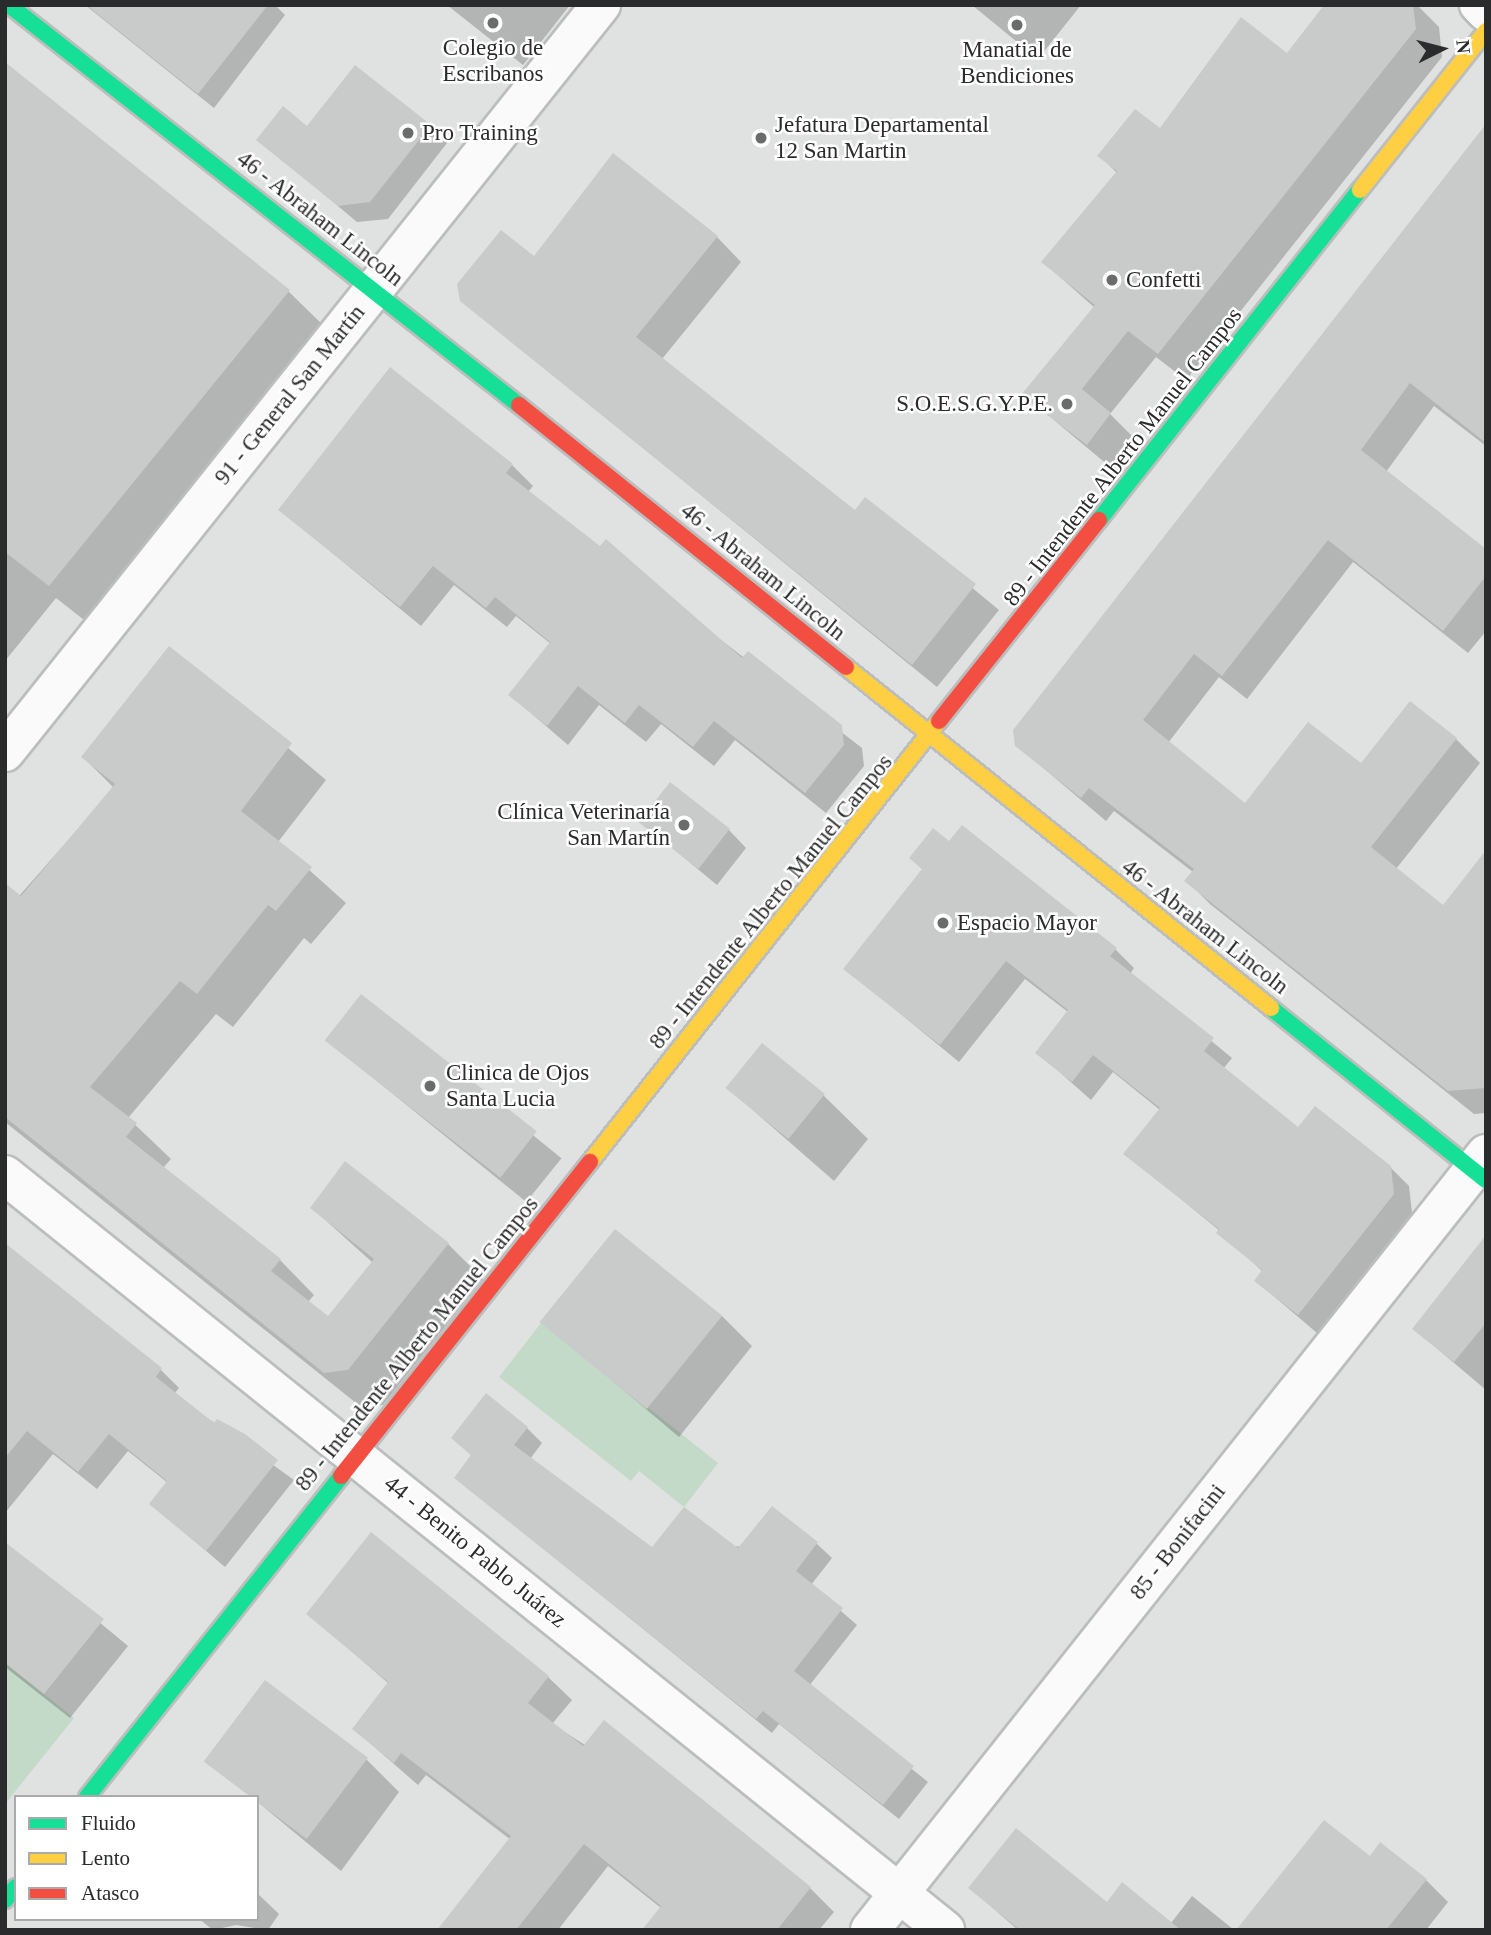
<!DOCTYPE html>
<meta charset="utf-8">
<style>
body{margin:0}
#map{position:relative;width:1491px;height:1935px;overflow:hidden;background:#e0e1e1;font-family:"Times New Roman",serif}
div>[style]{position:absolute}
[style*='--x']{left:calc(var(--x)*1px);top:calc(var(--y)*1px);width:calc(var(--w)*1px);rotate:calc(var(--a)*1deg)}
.green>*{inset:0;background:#c3dac9}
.shadow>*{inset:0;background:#0003;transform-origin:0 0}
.building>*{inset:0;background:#c9caca;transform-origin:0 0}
.roads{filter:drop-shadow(2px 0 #bcbdbd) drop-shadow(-2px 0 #bcbdbd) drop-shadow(0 2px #bcbdbd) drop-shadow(0 -2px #bcbdbd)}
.street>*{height:38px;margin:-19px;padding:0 19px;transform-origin:19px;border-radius:19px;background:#fafafa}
.fast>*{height:16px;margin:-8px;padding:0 8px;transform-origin:8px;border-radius:8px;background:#16e098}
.slow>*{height:16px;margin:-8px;padding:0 8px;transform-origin:8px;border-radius:8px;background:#ffcf43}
.jam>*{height:16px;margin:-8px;padding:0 8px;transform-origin:8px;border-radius:8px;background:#f24e42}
.dots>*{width:19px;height:19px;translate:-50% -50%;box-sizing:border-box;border:4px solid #fff;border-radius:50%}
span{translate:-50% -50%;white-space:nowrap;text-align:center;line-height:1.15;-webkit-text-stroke:5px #fff;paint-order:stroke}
.poi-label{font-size:23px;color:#2a2b2c}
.left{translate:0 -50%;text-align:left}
.right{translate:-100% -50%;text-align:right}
.street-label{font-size:23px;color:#2a2b2c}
.frame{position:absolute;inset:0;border:7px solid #2a2b2c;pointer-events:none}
.legend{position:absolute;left:14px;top:1795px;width:245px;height:126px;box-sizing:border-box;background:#fff;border:2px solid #aaaaab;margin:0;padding:9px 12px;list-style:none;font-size:21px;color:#2a2b2c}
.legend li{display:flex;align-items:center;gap:14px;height:35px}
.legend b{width:35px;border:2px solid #aaaaab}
.north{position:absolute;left:1407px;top:14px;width:70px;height:70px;-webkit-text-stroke:5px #fff;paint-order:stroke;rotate:84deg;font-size:19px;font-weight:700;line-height:28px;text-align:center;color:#2a2b2c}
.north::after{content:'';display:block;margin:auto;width:24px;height:32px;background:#2a2b2c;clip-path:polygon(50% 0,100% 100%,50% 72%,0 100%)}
</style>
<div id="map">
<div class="green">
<i style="clip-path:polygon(541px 1323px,718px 1463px,684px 1507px,639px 1471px,631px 1481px,499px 1377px)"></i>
<i style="clip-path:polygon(5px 1663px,74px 1718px,5px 1804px)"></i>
</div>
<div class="shadow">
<i style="clip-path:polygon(85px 5px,275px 5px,285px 15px,214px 108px)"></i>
<i style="clip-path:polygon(447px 5px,570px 5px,523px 65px)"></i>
<i style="clip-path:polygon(972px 5px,1081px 5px,1038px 59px)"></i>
<i style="clip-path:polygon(1326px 5px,1417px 5px,1439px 27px,1442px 57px,1186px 380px,1156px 357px,1110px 414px,1138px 442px,1115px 471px,1024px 395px,1095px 308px,1043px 262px,1118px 174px,1100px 156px,1160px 131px,1287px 55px)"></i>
<i style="clip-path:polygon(5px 65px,288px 291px,327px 329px,88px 623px,56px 598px,5px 661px)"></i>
<i style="clip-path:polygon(430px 126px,447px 143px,388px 219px,357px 222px,259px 140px,307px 128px)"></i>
<i style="clip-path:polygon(1486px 128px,1486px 446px,1434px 406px,1386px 472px,1486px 551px,1486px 631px,1468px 653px,1353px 562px,1247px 699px,1219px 677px,1168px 743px,1246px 806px,1456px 739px,1480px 763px,1396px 869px,1443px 907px,1486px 853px,1486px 1113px,1474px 1114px,1210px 904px,1187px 881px,1193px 872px,1114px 811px,1106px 821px,1016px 745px)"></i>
<i style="clip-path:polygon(717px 237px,741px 262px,662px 359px,855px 512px,865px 499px,999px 610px,937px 687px,461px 300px,535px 259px)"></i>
<i style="clip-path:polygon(391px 369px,512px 465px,533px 486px,528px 492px,862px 748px,864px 766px,826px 813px,735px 740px,714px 766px,661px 724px,646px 742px,599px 705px,568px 745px,510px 695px,551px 644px,516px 616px,507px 627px,454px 585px,421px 626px,280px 510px)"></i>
<i style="clip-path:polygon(170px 648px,326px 780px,278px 842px,346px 903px,311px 944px,304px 938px,233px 1027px,216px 1014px,128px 1118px,171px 1159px,163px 1168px,280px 1260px,314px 1295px,308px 1302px,328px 1318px,373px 1263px,312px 1208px,448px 1244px,483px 1279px,383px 1405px,361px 1407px,5px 1122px,5px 912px,114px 788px,83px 757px)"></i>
<i style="clip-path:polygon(641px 822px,729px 830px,746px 848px,717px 885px)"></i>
<i style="clip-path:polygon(950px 843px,1115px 949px,1134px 968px,1130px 974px,1232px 1058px,1223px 1069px,1299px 1129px,1390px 1167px,1409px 1186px,1412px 1213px,1317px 1333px,1256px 1281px,1263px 1272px,1220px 1231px,1126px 1154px,1160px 1110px,1113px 1072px,1091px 1100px,1037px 1052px,1068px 1012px,1025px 979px,959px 1062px,846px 969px,923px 870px,911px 858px)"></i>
<i style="left:361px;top:996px;width:258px;height:56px;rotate:39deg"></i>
<i style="clip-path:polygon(729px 1089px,823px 1095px,868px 1139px,834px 1181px)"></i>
<i style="clip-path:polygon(1486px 1240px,1486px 1390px,1414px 1329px)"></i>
<i style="clip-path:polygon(5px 1245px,161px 1370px,179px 1388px,174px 1394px,294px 1480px,225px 1567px,151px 1504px,168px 1483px,128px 1451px,97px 1489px,53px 1454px,5px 1513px)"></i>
<i style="clip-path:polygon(722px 1316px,752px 1346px,679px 1437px,544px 1323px)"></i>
<i style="clip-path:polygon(527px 1428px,542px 1443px,530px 1459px,653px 1550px,816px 1543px,832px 1558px,811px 1585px,857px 1625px,809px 1686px,928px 1782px,899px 1819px,779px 1724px,772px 1733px,456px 1478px,473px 1457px,453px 1438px)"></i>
<i style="clip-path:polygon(5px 1544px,128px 1646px,70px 1718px,5px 1667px)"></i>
<i style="clip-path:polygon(309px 1614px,548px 1677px,572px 1700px,552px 1724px,810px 1888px,834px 1912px,819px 1930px,644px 1930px,661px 1908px,608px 1866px,558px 1930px,439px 1930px,511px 1840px,426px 1775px,418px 1785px,354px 1729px,389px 1684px)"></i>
<i style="clip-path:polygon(367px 1760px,399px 1792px,341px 1871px,208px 1761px)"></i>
<i style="clip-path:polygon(1370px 1858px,1426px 1880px,1448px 1902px,1426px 1930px,1238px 1930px)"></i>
<i style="clip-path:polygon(970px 1888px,1107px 1904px,1171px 1923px,1192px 1896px,1234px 1930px,1018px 1930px)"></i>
<i style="clip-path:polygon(257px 1893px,279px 1914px,268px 1930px,236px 1925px,213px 1930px,199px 1919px,257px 1919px)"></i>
</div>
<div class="building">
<i style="clip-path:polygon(86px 5px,268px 5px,198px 94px)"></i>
<i style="clip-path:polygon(1324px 5px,1413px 5px,1416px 29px,1158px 354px,1128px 331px,1082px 389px,1111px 413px,1087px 445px,1021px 395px,1095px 305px,1041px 262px,1117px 171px,1097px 156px,1135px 109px,1160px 128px,1241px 17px,1287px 53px)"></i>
<i style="clip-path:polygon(5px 62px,290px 290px,49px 586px,5px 552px)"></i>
<i style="clip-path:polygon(355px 65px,431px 125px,370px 202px,338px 206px,256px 140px,283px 106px,307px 126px)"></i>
<i style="clip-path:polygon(1486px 124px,1486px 443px,1410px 383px,1361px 450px,1486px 549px,1486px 576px,1443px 631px,1328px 540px,1222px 676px,1194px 654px,1143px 720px,1245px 803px,1308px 722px,1361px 763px,1410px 701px,1457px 738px,1371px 847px,1443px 905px,1486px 850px,1486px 1088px,1448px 1091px,1184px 881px,1194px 869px,1089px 788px,1081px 798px,1015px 746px,1013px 730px)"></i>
<i style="clip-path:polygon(613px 153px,718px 236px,636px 337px,855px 510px,865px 497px,976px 584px,912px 665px,460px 301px,457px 284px,501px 230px,534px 256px)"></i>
<i style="clip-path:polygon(390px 367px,513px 464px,506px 473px,600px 546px,606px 539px,742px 658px,748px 651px,842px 725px,844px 745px,805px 793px,714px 721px,693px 747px,639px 705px,625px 723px,578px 686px,547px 726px,508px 695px,550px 642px,495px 597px,486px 608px,433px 566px,400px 607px,278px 510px)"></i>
<i style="clip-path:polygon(169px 646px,292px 743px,241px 811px,312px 867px,276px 911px,268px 905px,197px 994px,180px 981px,90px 1087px,137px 1123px,126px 1137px,281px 1259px,271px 1271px,328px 1316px,374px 1259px,310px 1208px,345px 1161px,449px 1243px,348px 1370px,324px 1373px,5px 1117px,5px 883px,21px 896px,115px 784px,81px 757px)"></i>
<i style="left:670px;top:782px;width:76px;height:51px;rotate:38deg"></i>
<i style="clip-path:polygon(962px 825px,1117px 948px,1110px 956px,1214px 1038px,1204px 1051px,1298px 1127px,1315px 1106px,1391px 1166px,1394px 1194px,1298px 1315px,1254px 1281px,1262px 1270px,1216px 1233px,1219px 1229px,1123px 1154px,1160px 1108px,1093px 1055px,1072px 1082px,1035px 1053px,1068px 1010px,1006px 961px,940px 1045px,843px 969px,922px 869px,909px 858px,933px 828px,949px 841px)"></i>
<i style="left:361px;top:994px;width:223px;height:59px;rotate:38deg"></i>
<i style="left:762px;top:1043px;width:81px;height:58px;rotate:39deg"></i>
<i style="left:615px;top:1229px;width:138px;height:120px;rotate:39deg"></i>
<i style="clip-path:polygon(1486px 1235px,1486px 1323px,1454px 1362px,1412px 1329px)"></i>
<i style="clip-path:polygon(5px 1243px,162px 1368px,156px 1377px,214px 1423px,217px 1419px,245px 1434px,278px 1460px,206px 1551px,149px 1504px,167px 1481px,109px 1434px,78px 1472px,27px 1431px,5px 1458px)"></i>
<i style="clip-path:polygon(486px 1393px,528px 1427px,514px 1445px,652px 1547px,684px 1507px,738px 1548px,772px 1506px,818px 1542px,796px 1571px,843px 1608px,794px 1671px,914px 1766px,883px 1805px,763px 1711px,756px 1719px,454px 1478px,471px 1455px,451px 1438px)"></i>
<i style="clip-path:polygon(371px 1532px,549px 1676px,528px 1703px,583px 1746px,604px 1720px,811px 1887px,777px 1930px,642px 1930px,661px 1906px,584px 1844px,516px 1930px,437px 1930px,511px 1836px,401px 1753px,394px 1763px,352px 1729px,388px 1682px,306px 1614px)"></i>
<i style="clip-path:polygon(5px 1542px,104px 1619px,44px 1694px,5px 1663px)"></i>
<i style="left:265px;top:1680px;width:129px;height:102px;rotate:37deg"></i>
<i style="clip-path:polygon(1324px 1820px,1370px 1856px,1380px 1842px,1427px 1879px,1386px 1930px,1236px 1930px)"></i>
<i style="clip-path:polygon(1016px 1828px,1107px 1902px,1122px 1882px,1181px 1930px,1020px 1930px,968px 1888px)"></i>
</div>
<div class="roads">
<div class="street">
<i style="--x:1479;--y:5;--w:10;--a:45"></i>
<i style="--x:5;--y:752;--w:956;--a:-51.42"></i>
<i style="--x:5;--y:1175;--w:1206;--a:38.77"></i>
<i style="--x:870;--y:1930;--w:991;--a:-51.56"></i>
</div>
<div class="fast">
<i style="--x:9;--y:5;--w:648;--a:38.11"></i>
<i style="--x:1099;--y:520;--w:421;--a:-51.7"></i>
<i style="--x:1271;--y:1008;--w:275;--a:38.7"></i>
<i style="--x:87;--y:1797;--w:409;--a:-51.6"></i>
<i style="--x:5;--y:1900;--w:17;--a:-50"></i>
</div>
<div class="slow">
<i style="--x:1360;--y:190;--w:203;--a:-51.6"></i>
<i style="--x:846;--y:667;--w:545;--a:38.74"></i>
<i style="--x:590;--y:1162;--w:562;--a:-51.64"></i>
</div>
<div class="jam">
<i style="--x:519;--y:405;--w:419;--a:38.7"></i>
<i style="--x:939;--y:721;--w:257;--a:-51.5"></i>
<i style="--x:341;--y:1476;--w:401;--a:-51.6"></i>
</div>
</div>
<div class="dots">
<i style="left:493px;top:23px;background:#6a6b6b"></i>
<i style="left:1017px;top:25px;background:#6a6b6b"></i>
<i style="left:408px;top:133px;background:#6a6b6b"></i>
<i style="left:761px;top:138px;background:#6a6b6b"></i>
<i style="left:1112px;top:280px;background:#6a6b6b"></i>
<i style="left:1067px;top:404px;background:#6a6b6b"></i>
<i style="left:684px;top:825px;background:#6a6b6b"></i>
<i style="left:943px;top:923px;background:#6a6b6b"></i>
<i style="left:430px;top:1086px;background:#6a6b6b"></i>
</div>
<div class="poi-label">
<span style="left:493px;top:61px">Colegio de<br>Escribanos</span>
<span style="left:1017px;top:63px">Manatial de<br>Bendiciones</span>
<span class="left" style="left:775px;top:138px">Jefatura Departamental<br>12 San Martin</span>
<span class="left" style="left:422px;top:133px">Pro Training</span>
<span class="left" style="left:1126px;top:280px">Confetti</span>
<span class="right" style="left:1053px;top:404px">S.O.E.S.G.Y.P.E.</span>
<span class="right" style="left:670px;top:825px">Clínica Veterinaría<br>San Martín</span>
<span class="left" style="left:957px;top:923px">Espacio Mayor</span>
<span class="left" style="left:446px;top:1086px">Clinica de Ojos<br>Santa Lucia</span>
</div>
<div class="street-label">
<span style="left:320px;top:219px;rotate:38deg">46 - Abraham Lincoln</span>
<span style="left:290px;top:395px;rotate:-51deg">91 - General San Martín</span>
<span style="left:1123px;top:457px;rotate:-52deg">89 - Intendente Alberto Manuel Campos</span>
<span style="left:763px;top:572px;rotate:39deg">46 - Abraham Lincoln</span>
<span style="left:771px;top:902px;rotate:-51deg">89 - Intendente Alberto Manuel Campos</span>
<span style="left:1205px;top:927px;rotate:38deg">46 - Abraham Lincoln</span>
<span style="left:417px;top:1344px;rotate:-51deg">89 - Intendente Alberto Manuel Campos</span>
<span style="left:1178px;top:1542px;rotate:-52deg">85 - Bonifacini</span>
<span style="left:475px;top:1552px;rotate:39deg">44 - Benito Pablo Juárez</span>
</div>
<div class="frame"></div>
<ul class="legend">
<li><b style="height:9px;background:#16e098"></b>Fluido</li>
<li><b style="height:9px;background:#ffcf43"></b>Lento</li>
<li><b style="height:9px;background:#f24e42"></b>Atasco</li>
</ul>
<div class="north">N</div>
</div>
